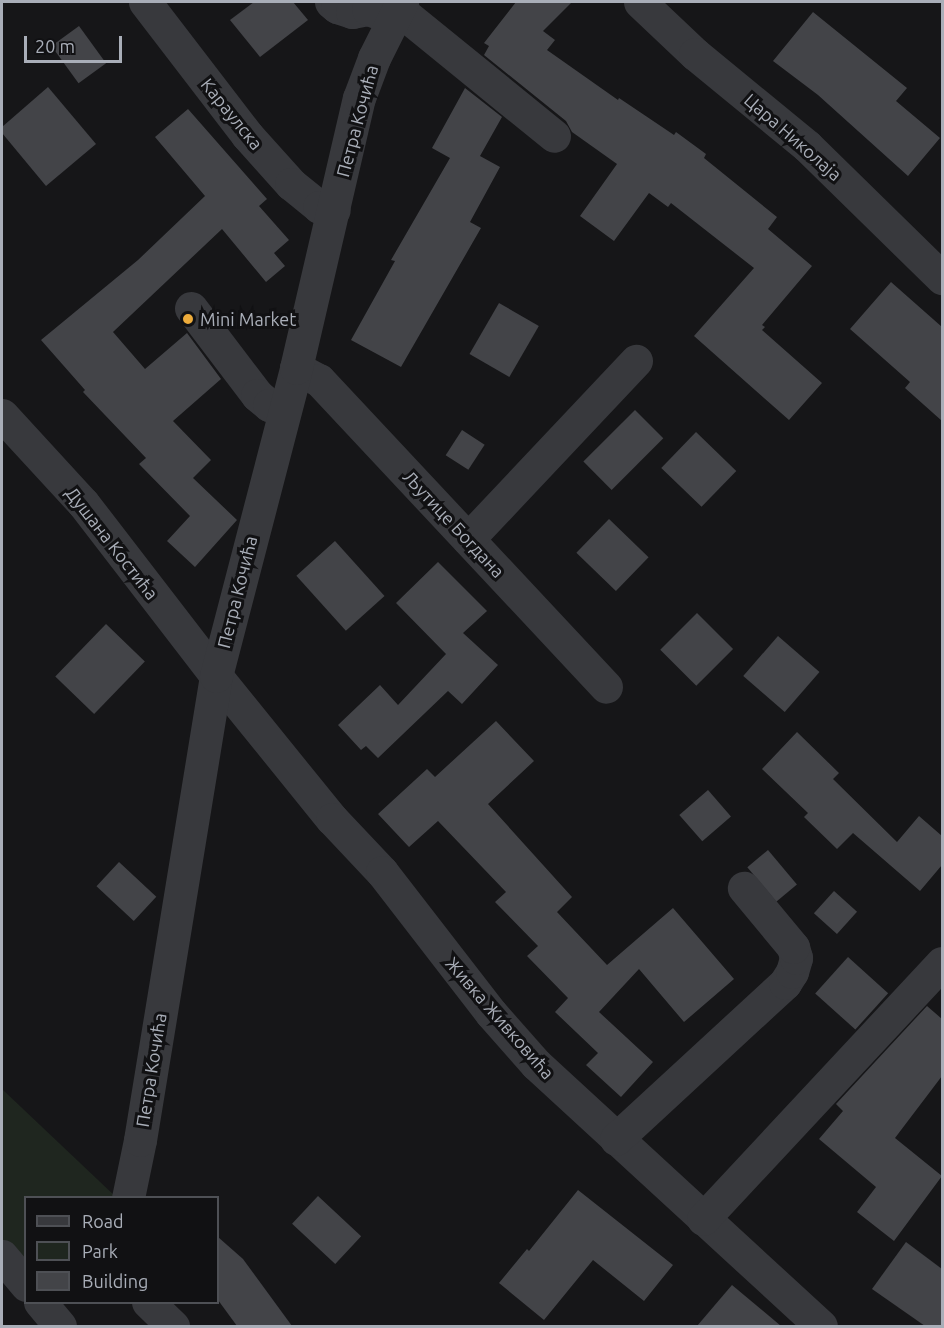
<!DOCTYPE html>
<meta charset="utf-8">
<style>
body{margin:0}
#map{position:relative;width:944px;height:1328px;overflow:hidden;background:#161618;font-family:Ubuntu,sans-serif}
div>[style]{position:absolute}
[style*='--x']{left:calc(var(--x)*1px);top:calc(var(--y)*1px);width:calc(var(--w)*1px);rotate:calc(var(--a)*1deg)}
.green>*{inset:0;background:#1f261f}
.building>*{inset:0;background:#434448;transform-origin:0 0}
.minor>*{height:33px;margin:-16.5px;padding:0 16.5px;transform-origin:16.5px;border-radius:16.5px;background:#38393d}
.dots>*{width:16px;height:16px;translate:-50% -50%;box-sizing:border-box;border:3px solid #111113;border-radius:50%}
span{translate:-50% -50%;white-space:nowrap;text-align:center;line-height:1.15;-webkit-text-stroke:6px #111113;paint-order:stroke}
.street-label{font-size:18px;color:#a9aeb8}
.poi-label{font-size:18px;color:#a9aeb8}
.left{translate:0 -50%;text-align:left}
.frame{position:absolute;inset:0;border:3px solid #a9aeb8;pointer-events:none}
.legend{position:absolute;left:24px;top:1196px;width:195px;height:108px;box-sizing:border-box;background:#111113;border:2px solid #4e5055;margin:0;padding:8px 10px;list-style:none;font-size:18px;color:#a9aeb8}
.legend li{display:flex;align-items:center;gap:12px;height:30px}
.legend b{width:30px;border:2px solid #4e5055}
.scale{position:absolute;left:24px;top:36px;width:98px;height:27px;box-sizing:border-box;border:3px solid #a9aeb8;border-top:0;padding-left:8px;font-size:18px;line-height:21px;white-space:nowrap;color:#a9aeb8;-webkit-text-stroke:4px #111113;paint-order:stroke}
</style>
<div id="map">
<div class="green">
<i style="clip-path:polygon(2px 1089px,116px 1197px,26px 1198px,25px 1284px,2px 1254px)"></i>
</div>
<div class="building">
<i style="clip-path:polygon(254px 2px,293px 2px,308px 20px,260px 57px,230px 20px)"></i>
<i style="clip-path:polygon(516px 2px,572px 2px,543px 31px,555px 40px,547px 50px,618px 100px,619px 98px,674px 135px,676px 132px,706px 154px,704px 158px,777px 217px,768px 229px,812px 266px,762px 325px,765px 327px,762px 330px,822px 383px,789px 420px,694px 336px,754px 268px,671px 203px,668px 207px,649px 193px,614px 241px,580px 216px,617px 164px,572px 132px,566px 121px,484px 55px,489px 46px,484px 43px)"></i>
<i style="clip-path:polygon(813px 12px,907px 88px,896px 101px,940px 138px,908px 176px,818px 95px,773px 61px)"></i>
<i style="left:79px;top:26px;width:46px;height:34px;rotate:54deg"></i>
<i style="clip-path:polygon(48px 87px,96px 144px,46px 186px,2px 133px,2px 127px)"></i>
<i style="clip-path:polygon(465px 88px,502px 117px,480px 156px,500px 167px,470px 222px,481px 228px,401px 367px,351px 340px,395px 261px,391px 260px,450px 158px,432px 148px)"></i>
<i style="clip-path:polygon(188px 109px,267px 199px,259px 206px,289px 240px,274px 253px,285px 266px,266px 282px,222px 229px,113px 332px,145px 369px,187px 333px,221px 379px,173px 421px,211px 460px,193px 478px,237px 520px,195px 567px,167px 541px,190px 516px,139px 464px,146px 458px,83px 392px,85px 390px,41px 340px,138px 260px,205px 196px,155px 137px)"></i>
<i style="clip-path:polygon(891px 282px,942px 327px,942px 421px,905px 388px,910px 382px,850px 329px)"></i>
<i style="left:499px;top:303px;width:46px;height:59px;rotate:30deg"></i>
<i style="left:635px;top:410px;width:40px;height:73px;rotate:45deg"></i>
<i style="left:462px;top:430px;width:27px;height:30px;rotate:33deg"></i>
<i style="left:696px;top:432px;width:56px;height:50px;rotate:44deg"></i>
<i style="left:609px;top:519px;width:55px;height:47px;rotate:44deg"></i>
<i style="left:335px;top:541px;width:74px;height:52px;rotate:48deg"></i>
<i style="clip-path:polygon(438px 562px,487px 611px,463px 633px,498px 665px,462px 704px,448px 691px,378px 758px,366px 746px,361px 750px,338px 725px,380px 685px,398px 705px,446px 654px,396px 603px)"></i>
<i style="left:697px;top:613px;width:51px;height:52px;rotate:45deg"></i>
<i style="left:106px;top:624px;width:54px;height:73px;rotate:44deg"></i>
<i style="left:778px;top:636px;width:55px;height:53px;rotate:41deg"></i>
<i style="clip-path:polygon(496px 721px,534px 761px,488px 804px,572px 897px,557px 912px,607px 965px,673px 908px,734px 979px,684px 1022px,639px 969px,599px 1012px,653px 1062px,621px 1097px,586px 1065px,598px 1053px,555px 1012px,568px 998px,527px 956px,538px 946px,495px 902px,506px 892px,438px 821px,409px 847px,378px 814px,427px 769px,435px 777px)"></i>
<i style="clip-path:polygon(797px 732px,839px 773px,833px 779px,897px 842px,919px 816px,942px 836px,942px 865px,920px 891px,853px 833px,837px 849px,804px 817px,808px 813px,762px 769px)"></i>
<i style="left:708px;top:790px;width:35px;height:38px;rotate:49deg"></i>
<i style="left:768px;top:850px;width:45px;height:27px;rotate:50deg"></i>
<i style="left:119px;top:862px;width:51px;height:33px;rotate:43deg"></i>
<i style="left:834px;top:891px;width:31px;height:30px;rotate:42deg"></i>
<i style="left:848px;top:957px;width:54px;height:49px;rotate:42deg"></i>
<i style="clip-path:polygon(927px 1006px,942px 1019px,942px 1076px,895px 1138px,942px 1176px,894px 1241px,857px 1212px,876px 1187px,819px 1139px,843px 1111px,836px 1104px)"></i>
<i style="clip-path:polygon(578px 1190px,673px 1265px,644px 1301px,593px 1260px,544px 1320px,499px 1283px,527px 1249px,529px 1251px)"></i>
<i style="left:318px;top:1196px;width:59px;height:38px;rotate:43deg"></i>
<i style="clip-path:polygon(218px 1237px,243px 1259px,292px 1326px,237px 1326px,218px 1300px)"></i>
<i style="clip-path:polygon(906px 1242px,942px 1269px,942px 1326px,925px 1326px,872px 1289px)"></i>
<i style="clip-path:polygon(732px 1285px,781px 1326px,697px 1326px)"></i>
</div>
<div class="minor">
<i style="--x:145;--y:2;--w:168;--a:52.5"></i>
<i style="--x:247;--y:135;--w:66;--a:48.1"></i>
<i style="--x:291;--y:184;--w:36;--a:39"></i>
<i style="--x:319;--y:207;--w:15;--a:11"></i>
<i style="--x:331;--y:2;--w:8;--a:40"></i>
<i style="--x:337;--y:7;--w:16;--a:18"></i>
<i style="--x:352;--y:12;--w:16;--a:-11"></i>
<i style="--x:368;--y:9;--w:27;--a:20"></i>
<i style="--x:640;--y:2;--w:76;--a:43.4"></i>
<i style="--x:695;--y:54;--w:145;--a:39.4"></i>
<i style="--x:807;--y:146;--w:189;--a:44.4"></i>
<i style="--x:398;--y:9;--w:201;--a:39.1"></i>
<i style="--x:191;--y:308;--w:109;--a:52.8"></i>
<i style="--x:257;--y:395;--w:16;--a:40"></i>
<i style="--x:269;--y:405;--w:16;--a:18"></i>
<i style="--x:296;--y:368;--w:26;--a:28"></i>
<i style="--x:319;--y:380;--w:420;--a:46.9"></i>
<i style="--x:2;--y:415;--w:120;--a:47.4"></i>
<i style="--x:83;--y:503;--w:218;--a:52.4"></i>
<i style="--x:216;--y:676;--w:184;--a:51"></i>
<i style="--x:332;--y:819;--w:73;--a:46.7"></i>
<i style="--x:382;--y:872;--w:178;--a:52.3"></i>
<i style="--x:491;--y:1013;--w:68;--a:48.6"></i>
<i style="--x:536;--y:1064;--w:387;--a:42.6"></i>
<i style="--x:468;--y:539;--w:245;--a:-46.7"></i>
<i style="--x:616;--y:1139;--w:230;--a:-42.7"></i>
<i style="--x:785;--y:983;--w:13;--a:-58"></i>
<i style="--x:792;--y:972;--w:15;--a:-74"></i>
<i style="--x:796;--y:958;--w:11;--a:-105"></i>
<i style="--x:793;--y:947;--w:77;--a:-129.7"></i>
<i style="--x:128;--y:1198;--w:59;--a:-78.3"></i>
<i style="--x:140;--y:1140;--w:470;--a:-80.7"></i>
<i style="--x:216;--y:676;--w:318;--a:-75.4"></i>
<i style="--x:296;--y:368;--w:277;--a:-76.9"></i>
<i style="--x:359;--y:98;--w:43;--a:-69.4"></i>
<i style="--x:374;--y:58;--w:63;--a:-63.4"></i>
<i style="--x:703;--y:1219;--w:350;--a:-47"></i>
<i style="--x:2;--y:1256;--w:38;--a:50"></i>
<i style="--x:40;--y:1302;--w:31;--a:50"></i>
<i style="--x:148;--y:1302;--w:35;--a:44"></i>
</div>
<div class="dots">
<i style="left:188px;top:319px;background:#ecab3b"></i>
</div>
<div class="street-label">
<span style="left:232px;top:114px;rotate:51deg">Караулска</span>
<span style="left:357px;top:121px;rotate:-75deg">Петра Кочића</span>
<span style="left:793px;top:137px;rotate:41deg">Цара Николаја</span>
<span style="left:454px;top:524px;rotate:47deg">Љутице Богдана</span>
<span style="left:112px;top:543px;rotate:52deg">Душана Костића</span>
<span style="left:237px;top:592px;rotate:-76deg">Петра Кочића</span>
<span style="left:500px;top:1018px;rotate:49deg">Живка Живковића</span>
<span style="left:151px;top:1070px;rotate:-81deg">Петра Кочића</span>
</div>
<div class="poi-label">
<span class="left" style="left:200px;top:319px">Mini Market</span>
</div>
<div class="frame"></div>
<ul class="legend">
<li><b style="height:8px;background:#38393d"></b>Road</li>
<li><b style="height:16px;background:#1f261f"></b>Park</li>
<li><b style="height:16px;background:#434448"></b>Building</li>
</ul>
<div class="scale">20 m</div>
</div>
